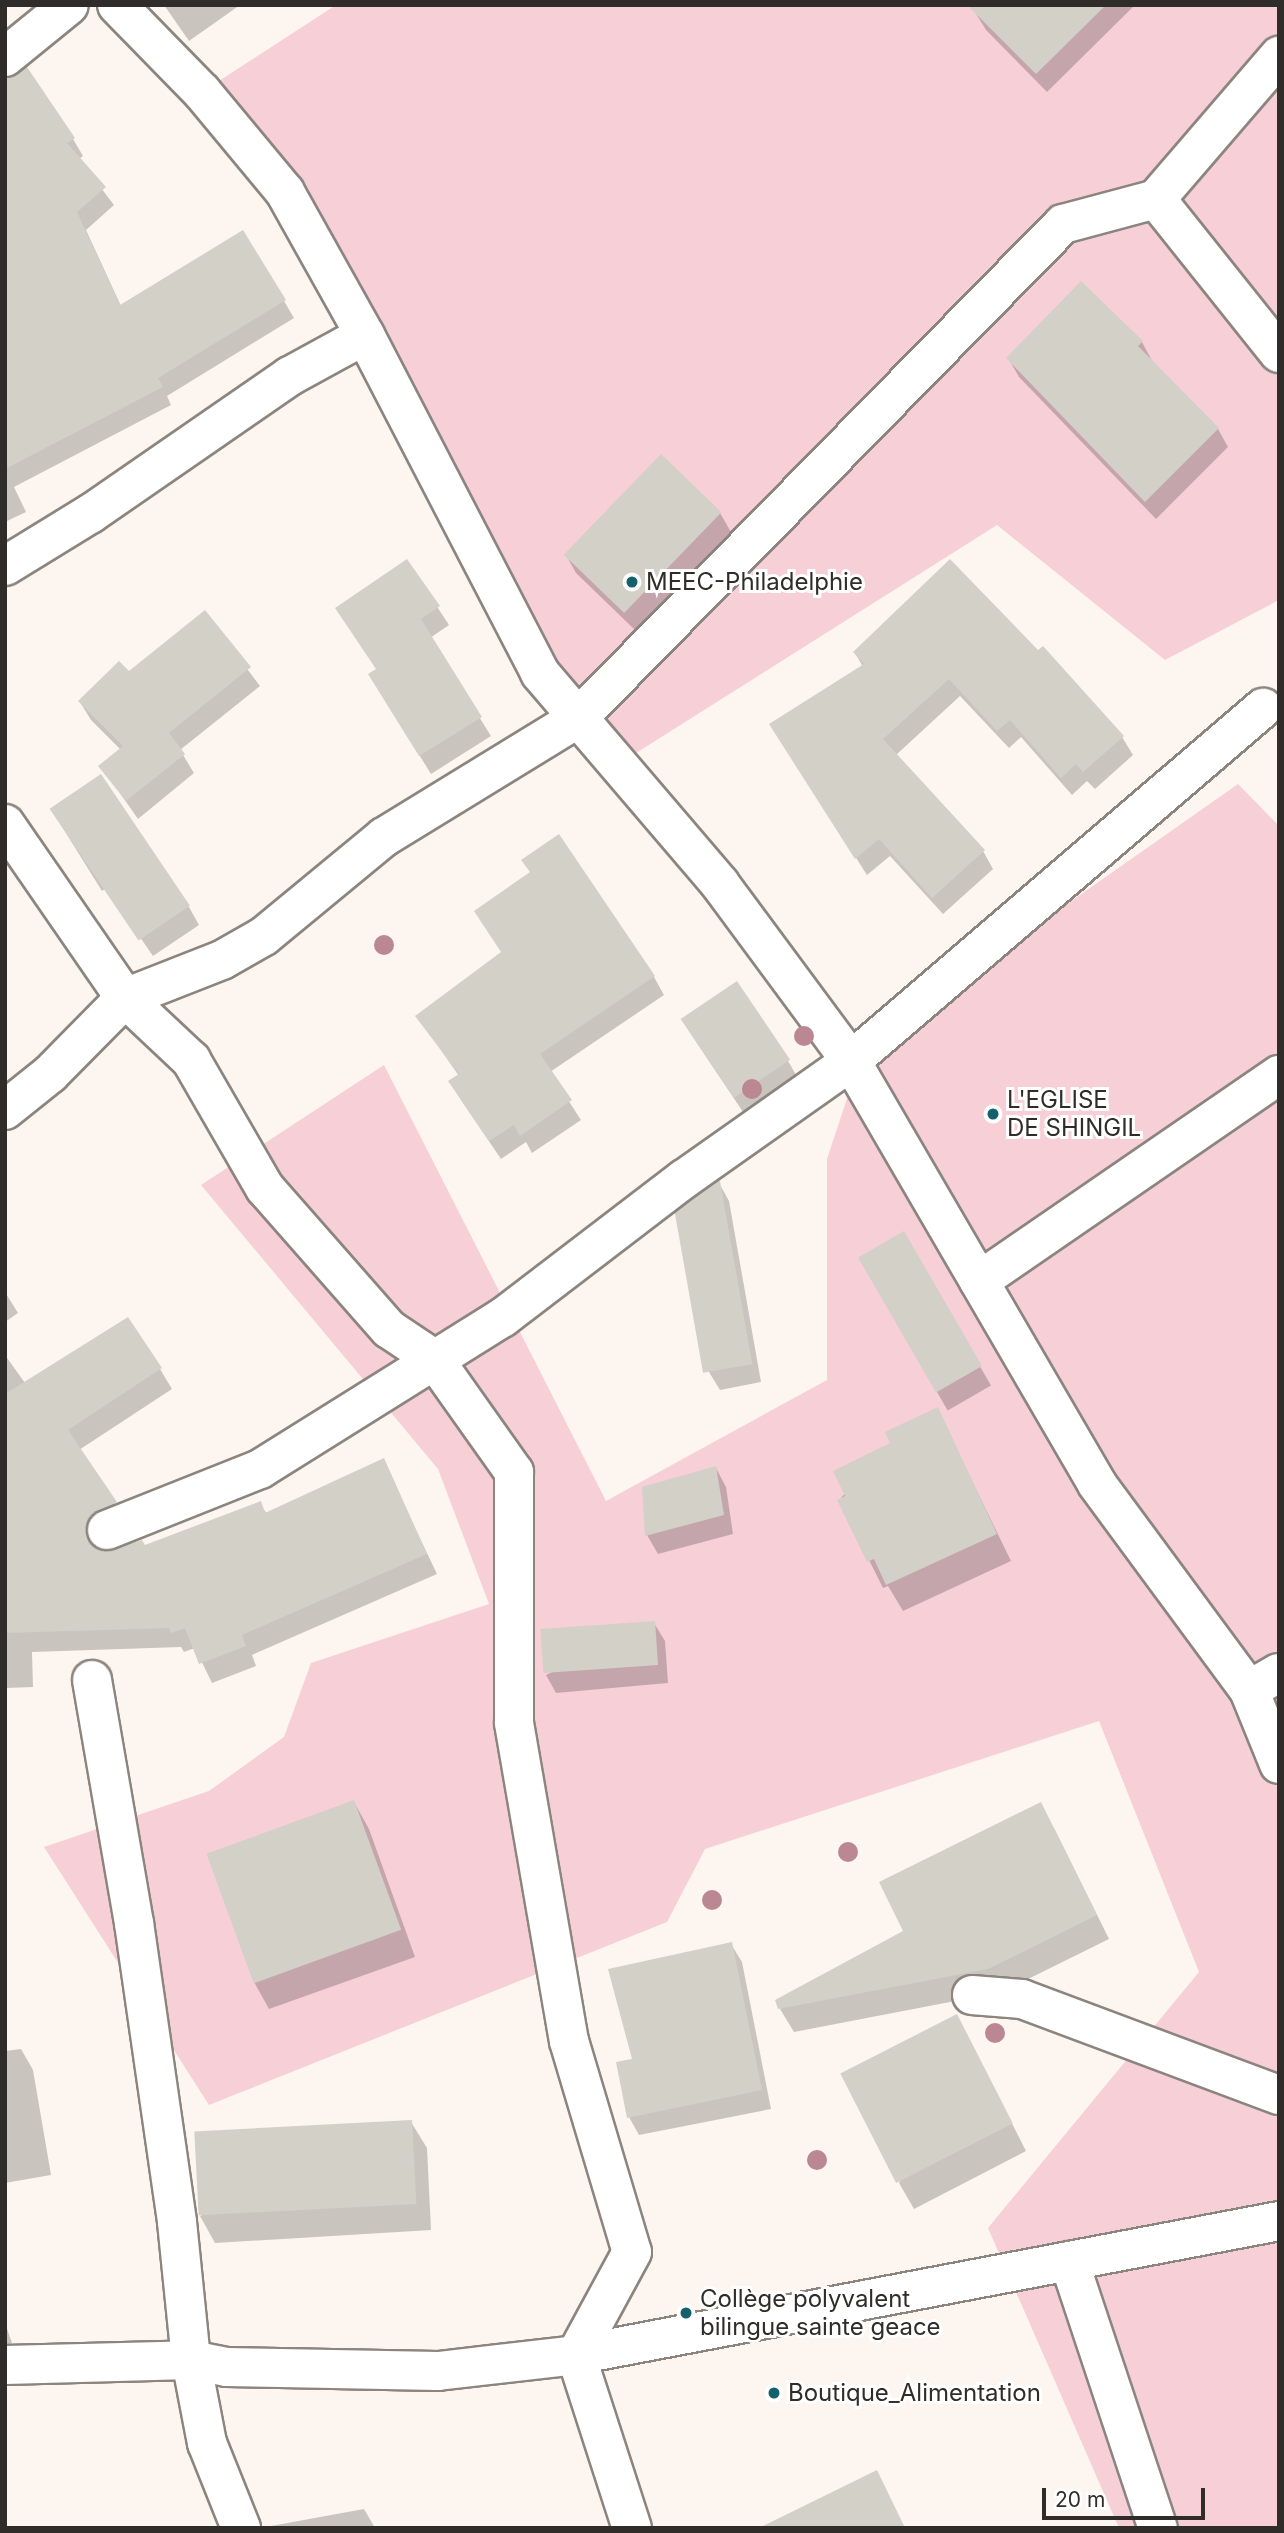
<!DOCTYPE html>
<meta charset="utf-8">
<style>
body{margin:0}
#map{position:relative;width:1284px;height:2533px;overflow:hidden;background:#fdf5ef;font-family:Inter,sans-serif}
div>[style]{position:absolute}
[style*='--x']{left:calc(var(--x)*1px);top:calc(var(--y)*1px);width:calc(var(--w)*1px);rotate:calc(var(--a)*1deg)}
.green>*{inset:0;background:#f7cfd7}
.shadow>*{inset:0;background:#0003;transform-origin:0 0}
.building>*{inset:0;background:#d3d0c8;transform-origin:0 0}
.roads{filter:drop-shadow(2px 0 #8c857f) drop-shadow(-2px 0 #8c857f) drop-shadow(0 2px #8c857f) drop-shadow(0 -2px #8c857f)}
.minor>*{height:38px;margin:-19px;padding:0 19px;transform-origin:19px;border-radius:19px;background:#fff}
.trees>*{width:20px;height:20px;margin:-10px;border-radius:50%;background:#ba8793}
.dots>*{width:19px;height:19px;translate:-50% -50%;box-sizing:border-box;border:4px solid #fff;border-radius:50%}
span{translate:-50% -50%;white-space:nowrap;text-align:center;line-height:1.15;-webkit-text-stroke:6px #fff;paint-order:stroke}
.poi-label{font-size:24px;color:#2f2c29}
.left{translate:0 -50%;text-align:left}
.frame{position:absolute;inset:0;border:7px solid #2f2c29;pointer-events:none}
.scale{position:absolute;left:1042px;top:2488px;width:163px;height:32px;box-sizing:border-box;border:4px solid #2f2c29;border-top:0;padding-left:9px;font-size:21px;line-height:24px;white-space:nowrap;color:#2f2c29;-webkit-text-stroke:5px #fff;paint-order:stroke}
</style>
<div id="map">
<div class="green">
<i style="clip-path:polygon(336px 5px,1279px 5px,1279px 600px,1165px 660px,997px 525px,617px 765px,397px 400px,285px 161px,205px 90px)"></i>
<i style="clip-path:polygon(1238px 784px,1279px 826px,1279px 2528px,1119px 2528px,988px 2228px,1199px 1972px,1099px 1721px,705px 1849px,667px 1922px,209px 2105px,44px 1847px,209px 1791px,284px 1737px,311px 1663px,489px 1604px,438px 1469px,201px 1185px,384px 1065px,606px 1501px,827px 1380px,827px 1159px,864px 1047px)"></i>
</div>
<div class="shadow">
<i style="clip-path:polygon(164px 5px,240px 5px,189px 41px)"></i>
<i style="clip-path:polygon(981px 5px,1135px 5px,1047px 92px,986px 30px,975px 12px)"></i>
<i style="clip-path:polygon(5px 79px,73px 139px,83px 156px,79px 159px,114px 205px,86px 230px,121px 306px,284px 301px,294px 318px,167px 396px,171px 405px,14px 487px,26px 512px,5px 522px)"></i>
<i style="clip-path:polygon(1142px 342px,1152px 361px,1218px 429px,1228px 447px,1156px 519px,1019px 377px,1008px 358px)"></i>
<i style="clip-path:polygon(720px 513px,731px 532px,636px 631px,576px 573px,566px 555px)"></i>
<i style="clip-path:polygon(407px 561px,449px 625px,430px 638px,491px 736px,431px 774px,381px 693px)"></i>
<i style="clip-path:polygon(950px 561px,1122px 737px,1133px 755px,1095px 789px,1087px 781px,1072px 795px,1021px 737px,1009px 748px,960px 696px,896px 755px,983px 851px,993px 869px,943px 914px,890px 856px,867px 875px,782px 742px,863px 667px,855px 653px)"></i>
<i style="clip-path:polygon(205px 613px,260px 686px,180px 750px,194px 773px,138px 819px,101px 766px,121px 750px,91px 720px,80px 702px,129px 674px)"></i>
<i style="clip-path:polygon(51px 809px,189px 907px,199px 925px,153px 956px,106px 888px,102px 891px)"></i>
<i style="clip-path:polygon(476px 912px,654px 977px,664px 995px,550px 1072px,581px 1120px,532px 1153px,526px 1142px,501px 1159px,461px 1100px,459px 1076px,418px 1017px,503px 954px)"></i>
<i style="clip-path:polygon(693px 1037px,788px 1061px,799px 1080px,745px 1115px)"></i>
<i style="clip-path:polygon(719px 1183px,729px 1201px,761px 1382px,720px 1390px,709px 1372px)"></i>
<i style="left:903px;top:1233px;width:176px;height:50px;rotate:60deg"></i>
<i style="clip-path:polygon(5px 1292px,18px 1313px,5px 1322px)"></i>
<i style="clip-path:polygon(5px 1355px,25px 1383px,160px 1369px,172px 1389px,79px 1450px,127px 1523px,100px 1537px,98px 1550px,145px 1547px,260px 1504px,267px 1514px,383px 1461px,437px 1574px,252px 1655px,256px 1666px,212px 1683px,195px 1648px,184px 1652px,181px 1647px,32px 1652px,33px 1687px,5px 1688px)"></i>
<i style="clip-path:polygon(937px 1409px,1011px 1561px,903px 1611px,888px 1586px,883px 1588px,839px 1500px,892px 1444px)"></i>
<i style="clip-path:polygon(716px 1468px,726px 1487px,733px 1534px,658px 1554px,647px 1535px)"></i>
<i style="clip-path:polygon(654px 1623px,665px 1641px,668px 1683px,556px 1693px,546px 1675px)"></i>
<i style="clip-path:polygon(354px 1802px,369px 1829px,415px 1957px,269px 2009px,254px 1982px,208px 1854px)"></i>
<i style="clip-path:polygon(1054px 1828px,1109px 1939px,1002px 1992px,794px 2032px,780px 2009px,905px 1932px)"></i>
<i style="clip-path:polygon(731px 1944px,742px 1962px,771px 2109px,639px 2135px,629px 2117px,634px 2060px)"></i>
<i style="clip-path:polygon(971px 2043px,1026px 2151px,914px 2209px,899px 2183px)"></i>
<i style="clip-path:polygon(21px 2049px,33px 2070px,51px 2175px,5px 2183px,5px 2051px)"></i>
<i style="clip-path:polygon(411px 2122px,427px 2148px,431px 2230px,215px 2243px,200px 2216px)"></i>
<i style="clip-path:polygon(5px 2323px,12px 2343px,5px 2346px)"></i>
<i style="clip-path:polygon(364px 2509px,375px 2528px,271px 2526px)"></i>
</div>
<div class="building">
<i style="clip-path:polygon(967px 5px,1106px 5px,1036px 74px)"></i>
<i style="clip-path:polygon(27px 67px,75px 138px,67px 143px,106px 187px,77px 212px,120px 305px,243px 230px,286px 300px,158px 378px,163px 387px,5px 469px,5px 78px)"></i>
<i style="clip-path:polygon(1081px 281px,1143px 341px,1138px 346px,1219px 428px,1145px 502px,1006px 358px)"></i>
<i style="left:661px;top:454px;width:84px;height:140px;rotate:44deg"></i>
<i style="clip-path:polygon(407px 559px,440px 606px,421px 619px,482px 717px,419px 756px,368px 674px,376px 669px,335px 608px)"></i>
<i style="clip-path:polygon(950px 559px,1038px 650px,1043px 646px,1124px 736px,1083px 772px,1076px 764px,1061px 778px,1010px 720px,997px 731px,949px 679px,883px 739px,985px 850px,932px 898px,879px 839px,855px 859px,769px 724px,864px 664px,853px 652px)"></i>
<i style="clip-path:polygon(205px 610px,251px 667px,169px 733px,185px 754px,126px 801px,98px 766px,123px 746px,78px 701px,119px 661px,129px 671px)"></i>
<i style="left:101px;top:774px;width:159px;height:62px;rotate:56deg"></i>
<i style="clip-path:polygon(559px 834px,655px 976px,540px 1054px,572px 1100px,520px 1136px,514px 1125px,489px 1141px,448px 1081px,459px 1074px,415px 1016px,501px 952px,474px 911px,530px 872px,521px 860px)"></i>
<i style="left:737px;top:981px;width:95px;height:68px;rotate:56deg"></i>
<i style="left:720px;top:1181px;width:186px;height:50px;rotate:80deg"></i>
<i style="left:904px;top:1231px;width:156px;height:53px;rotate:60deg"></i>
<i style="clip-path:polygon(128px 1317px,162px 1368px,68px 1430px,117px 1502px,89px 1517px,85px 1528px,93px 1547px,105px 1552px,142px 1540px,145px 1545px,261px 1501px,265px 1513px,384px 1458px,427px 1554px,242px 1635px,246px 1646px,199px 1664px,185px 1628px,171px 1633px,169px 1628px,5px 1633px,5px 1394px)"></i>
<i style="clip-path:polygon(938px 1407px,997px 1534px,886px 1585px,874px 1559px,867px 1562px,837px 1500px,845px 1496px,833px 1471px,890px 1443px,885px 1432px)"></i>
<i style="clip-path:polygon(716px 1466px,724px 1515px,645px 1536px,642px 1487px)"></i>
<i style="left:655px;top:1621px;width:44px;height:115px;rotate:86deg"></i>
<i style="left:354px;top:1800px;width:138px;height:157px;rotate:70deg"></i>
<i style="clip-path:polygon(1041px 1802px,1097px 1915px,988px 1969px,778px 2009px,775px 2000px,903px 1931px,879px 1882px)"></i>
<i style="clip-path:polygon(732px 1942px,762px 2090px,627px 2118px,616px 2062px,632px 2059px,608px 1969px)"></i>
<i style="left:957px;top:2014px;width:123px;height:131px;rotate:63deg"></i>
<i style="left:412px;top:2120px;width:84px;height:218px;rotate:87deg"></i>
<i style="clip-path:polygon(877px 2470px,905px 2528px,759px 2528px)"></i>
</div>
<div class="roads">
<div class="minor">
<i style="--x:117;--y:5;--w:122;--a:45.7"></i>
<i style="--x:202;--y:92;--w:130;--a:50.3"></i>
<i style="--x:285;--y:192;--w:164;--a:60.8"></i>
<i style="--x:365;--y:335;--w:381;--a:62.6"></i>
<i style="--x:540;--y:673;--w:277;--a:49.5"></i>
<i style="--x:720;--y:884;--w:220;--a:53.5"></i>
<i style="--x:851;--y:1061;--w:489;--a:59.8"></i>
<i style="--x:1097;--y:1484;--w:256;--a:53.6"></i>
<i style="--x:1249;--y:1690;--w:80;--a:67.9"></i>
<i style="--x:5;--y:57;--w:82;--a:-39.1"></i>
<i style="--x:1156;--y:199;--w:197;--a:51.4"></i>
<i style="--x:5;--y:566;--w:100;--a:-31.5"></i>
<i style="--x:90;--y:514;--w:243;--a:-34.6"></i>
<i style="--x:290;--y:376;--w:85;--a:-28.7"></i>
<i style="--x:5;--y:824;--w:211;--a:55.4"></i>
<i style="--x:125;--y:998;--w:91;--a:43.2"></i>
<i style="--x:191;--y:1060;--w:148;--a:60"></i>
<i style="--x:265;--y:1188;--w:188;--a:48.7"></i>
<i style="--x:389;--y:1329;--w:54;--a:33.7"></i>
<i style="--x:434;--y:1359;--w:138;--a:54.7"></i>
<i style="--x:514;--y:1472;--w:251;--a:90"></i>
<i style="--x:514;--y:1723;--w:323;--a:80.2"></i>
<i style="--x:569;--y:2041;--w:220;--a:73.4"></i>
<i style="--x:632;--y:2252;--w:117;--a:118.5"></i>
<i style="--x:576;--y:2355;--w:182;--a:72.1"></i>
<i style="--x:5;--y:1110;--w:58;--a:-38.7"></i>
<i style="--x:50;--y:1074;--w:107;--a:-45.4"></i>
<i style="--x:125;--y:998;--w:104;--a:-21.4"></i>
<i style="--x:222;--y:960;--w:48;--a:-29.7"></i>
<i style="--x:264;--y:936;--w:156;--a:-39.5"></i>
<i style="--x:384;--y:837;--w:228;--a:-31.5"></i>
<i style="--x:578;--y:718;--w:692;--a:-45.53"></i>
<i style="--x:1063;--y:224;--w:96;--a:-15"></i>
<i style="--x:1156;--y:199;--w:189;--a:-49.3"></i>
<i style="--x:979;--y:1281;--w:364;--a:-34.5"></i>
<i style="--x:107;--y:1530;--w:165;--a:-21.7"></i>
<i style="--x:260;--y:1469;--w:285;--a:-32"></i>
<i style="--x:502;--y:1318;--w:229;--a:-37.4"></i>
<i style="--x:684;--y:1179;--w:204;--a:-35.2"></i>
<i style="--x:851;--y:1061;--w:543;--a:-40.59"></i>
<i style="--x:92;--y:1680;--w:247;--a:80.2"></i>
<i style="--x:134;--y:1923;--w:302;--a:81.8"></i>
<i style="--x:177;--y:2222;--w:139;--a:84.2"></i>
<i style="--x:191;--y:2360;--w:85;--a:79.1"></i>
<i style="--x:207;--y:2443;--w:92;--a:68.2"></i>
<i style="--x:1249;--y:1690;--w:34;--a:-30"></i>
<i style="--x:972;--y:1995;--w:50;--a:4.6"></i>
<i style="--x:1022;--y:1999;--w:274;--a:20.5"></i>
<i style="--x:1069;--y:2261;--w:281;--a:71.6"></i>
<i style="--x:5;--y:2365;--w:186;--a:-1.5"></i>
<i style="--x:191;--y:2360;--w:37;--a:11"></i>
<i style="--x:227;--y:2367;--w:211;--a:1.1"></i>
<i style="--x:438;--y:2371;--w:139;--a:-6.6"></i>
<i style="--x:576;--y:2355;--w:716;--a:-10.79"></i>
</div>
</div>
<div class="trees">
<i style="left:384px;top:945px"></i>
<i style="left:804px;top:1036px"></i>
<i style="left:752px;top:1089px"></i>
<i style="left:848px;top:1852px"></i>
<i style="left:712px;top:1900px"></i>
<i style="left:995px;top:2033px"></i>
<i style="left:817px;top:2160px"></i>
</div>
<div class="dots">
<i style="left:632px;top:582px;background:#14606d"></i>
<i style="left:993px;top:1114px;background:#14606d"></i>
<i style="left:686px;top:2313px;background:#14606d"></i>
<i style="left:774px;top:2393px;background:#14606d"></i>
</div>
<div class="poi-label">
<span class="left" style="left:646px;top:582px">MEEC-Philadelphie</span>
<span class="left" style="left:1007px;top:1114px">L'EGLISE<br>DE SHINGIL</span>
<span class="left" style="left:700px;top:2313px">Collège polyvalent<br>bilingue sainte geace</span>
<span class="left" style="left:788px;top:2393px">Boutique_Alimentation</span>
</div>
<div class="frame"></div>
<div class="scale">20 m</div>
</div>
